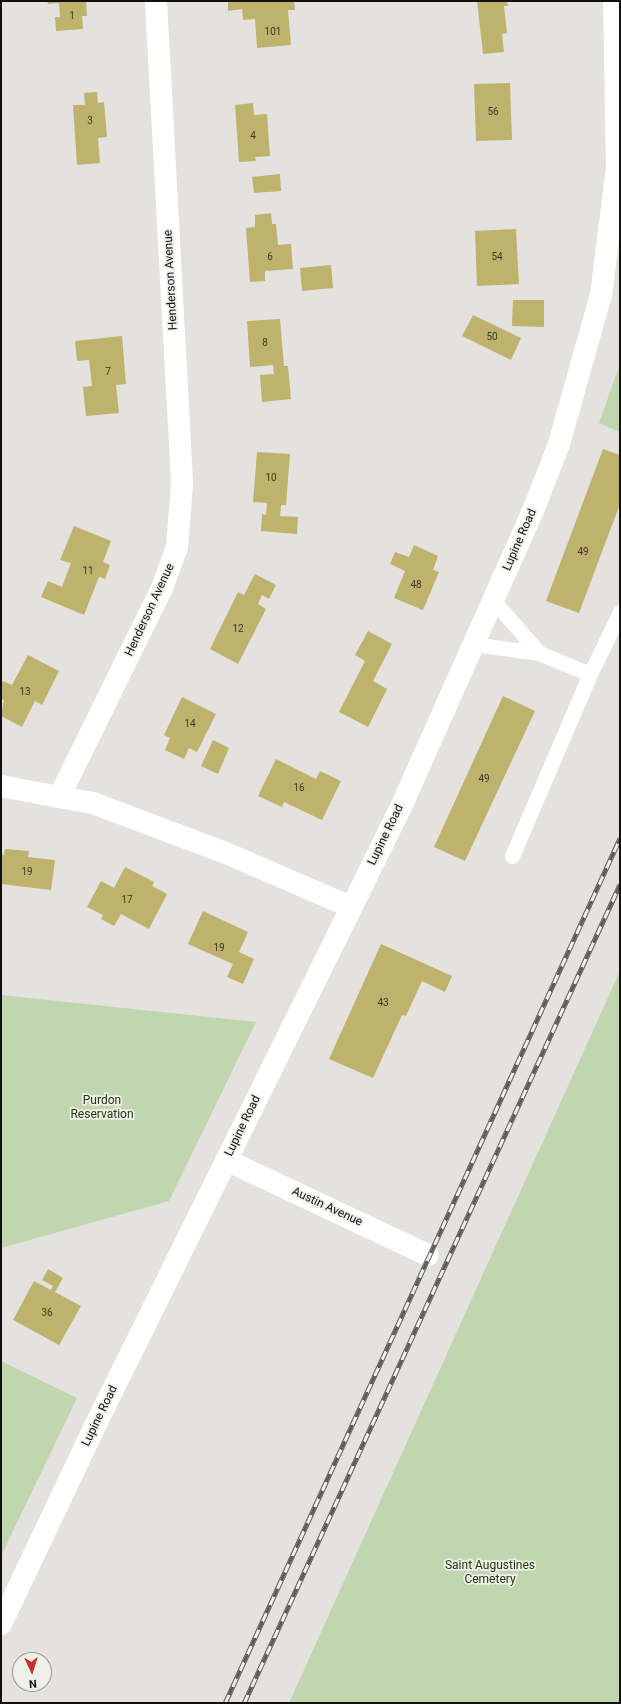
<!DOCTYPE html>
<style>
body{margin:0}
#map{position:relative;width:621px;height:1704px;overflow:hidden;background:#e3e2de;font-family:Roboto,sans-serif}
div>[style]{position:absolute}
.green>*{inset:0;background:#c0d6ae}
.building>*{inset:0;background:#beb26d}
.service>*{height:15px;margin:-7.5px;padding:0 7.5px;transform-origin:7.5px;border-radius:7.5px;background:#fff}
.minor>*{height:22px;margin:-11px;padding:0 11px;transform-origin:11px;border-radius:11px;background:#fff}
.tertiary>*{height:22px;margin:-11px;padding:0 11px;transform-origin:11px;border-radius:11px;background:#fff}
.rail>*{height:4.5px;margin-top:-2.25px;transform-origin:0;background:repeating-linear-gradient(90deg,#f0f0eb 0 9px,#5c5b59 0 18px);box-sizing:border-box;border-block:1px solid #5c5b59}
span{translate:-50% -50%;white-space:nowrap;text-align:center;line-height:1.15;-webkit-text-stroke:3.5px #f0f0eb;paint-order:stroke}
.number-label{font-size:10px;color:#3d3927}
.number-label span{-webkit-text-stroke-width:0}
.street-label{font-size:12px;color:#121110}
.park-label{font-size:12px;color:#203508}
.frame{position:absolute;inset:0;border:2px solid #121110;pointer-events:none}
.north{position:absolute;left:12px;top:1652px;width:40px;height:40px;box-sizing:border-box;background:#f0f0eb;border:1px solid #979793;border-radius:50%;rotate:176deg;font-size:11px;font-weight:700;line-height:16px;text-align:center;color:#121110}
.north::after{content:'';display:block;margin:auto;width:14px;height:18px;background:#c03130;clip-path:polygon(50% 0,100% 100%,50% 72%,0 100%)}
</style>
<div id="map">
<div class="green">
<i style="clip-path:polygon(620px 364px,620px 432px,599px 423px)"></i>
<i style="clip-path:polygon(620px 971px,620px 1703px,289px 1703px)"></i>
<i style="clip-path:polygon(1px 995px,256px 1022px,169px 1201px,1px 1248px)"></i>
<i style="clip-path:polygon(1px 1361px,77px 1398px,1px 1556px)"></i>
</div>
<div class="building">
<i style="clip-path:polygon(47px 1px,86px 1px,87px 16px,82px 16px,83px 29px,56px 31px,55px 17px,60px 17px,59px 3px,48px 4px)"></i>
<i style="clip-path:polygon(228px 1px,294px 1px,295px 10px,288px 10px,291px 45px,257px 48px,255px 19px,243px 20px,242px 9px,228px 11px)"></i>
<i style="clip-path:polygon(477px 1px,507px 1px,508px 6px,504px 6px,507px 33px,502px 34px,504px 52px,483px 54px)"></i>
<i style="clip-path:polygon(510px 83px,512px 140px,476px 141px,474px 84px)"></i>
<i style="clip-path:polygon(97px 92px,98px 103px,104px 102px,107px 137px,98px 138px,100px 163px,77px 165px,73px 105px,85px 105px,84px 93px)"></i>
<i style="clip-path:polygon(253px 103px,254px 115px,267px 114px,270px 156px,255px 157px,256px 161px,239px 162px,235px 105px)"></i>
<i style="clip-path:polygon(280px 174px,281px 191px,254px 193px,252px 177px)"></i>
<i style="clip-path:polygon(271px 213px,272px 224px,276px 224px,278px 245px,291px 244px,293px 269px,265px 271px,265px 281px,250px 282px,246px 228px,255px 227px,255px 215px)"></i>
<i style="clip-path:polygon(516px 229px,519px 284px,477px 286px,475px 231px)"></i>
<i style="clip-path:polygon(331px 265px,333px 288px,302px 291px,300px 268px)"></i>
<i style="clip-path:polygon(513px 300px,544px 300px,544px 327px,512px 326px)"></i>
<i style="clip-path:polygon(473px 315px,521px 338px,511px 360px,462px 336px)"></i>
<i style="clip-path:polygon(280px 319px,284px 366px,288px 366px,291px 399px,262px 402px,260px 375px,274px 374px,273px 365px,250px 367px,247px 321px)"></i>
<i style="clip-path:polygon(122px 336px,126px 384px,116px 385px,119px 413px,86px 416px,83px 387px,92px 386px,89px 360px,77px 361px,75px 341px)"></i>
<i style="clip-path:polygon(603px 449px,620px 455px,620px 504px,579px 613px,546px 601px)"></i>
<i style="clip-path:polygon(257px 452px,290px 454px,286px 505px,281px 505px,280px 516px,298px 517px,297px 534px,261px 531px,262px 514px,266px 515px,267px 503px,253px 502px)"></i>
<i style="clip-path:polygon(74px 526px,111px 541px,103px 562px,110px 565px,105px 579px,99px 577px,84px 615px,41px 597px,48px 581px,62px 587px,71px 563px,60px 560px)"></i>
<i style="clip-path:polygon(414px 545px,438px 556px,433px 570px,439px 572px,423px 610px,394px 598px,405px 571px,390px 564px,395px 552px,409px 557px)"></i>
<i style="clip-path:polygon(255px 574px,276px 585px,269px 599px,262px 595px,258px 604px,266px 609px,238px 664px,210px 649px,238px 592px,244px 595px)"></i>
<i style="clip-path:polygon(368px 631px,392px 644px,373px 681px,387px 689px,368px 727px,339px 712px,365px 661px,355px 655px)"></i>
<i style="clip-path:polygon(28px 655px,59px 671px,42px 705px,35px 701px,22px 727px,1px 716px,4px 700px,1px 699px,1px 684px,3px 681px,12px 685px)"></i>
<i style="clip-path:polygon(503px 696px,535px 711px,465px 861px,434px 847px)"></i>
<i style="clip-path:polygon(182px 697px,216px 714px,197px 752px,189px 748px,184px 759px,165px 750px,170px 738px,164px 735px)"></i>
<i style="clip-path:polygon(213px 740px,229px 748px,218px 774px,201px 766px)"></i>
<i style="clip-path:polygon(276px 759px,316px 779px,320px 771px,341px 781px,322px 820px,284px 802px,282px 807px,258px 796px)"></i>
<i style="clip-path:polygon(5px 849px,29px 851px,28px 857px,55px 860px,51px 890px,1px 884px,1px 854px,4px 855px)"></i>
<i style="clip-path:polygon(125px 867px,154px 882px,152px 886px,167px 894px,149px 929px,121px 914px,114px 926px,101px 919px,103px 915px,87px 907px,101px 881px,114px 888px)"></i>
<i style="clip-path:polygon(203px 911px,248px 932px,239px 952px,254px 959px,243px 984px,227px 977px,233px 964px,188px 944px)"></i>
<i style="clip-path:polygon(381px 944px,452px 976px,445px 992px,422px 981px,406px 1016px,402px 1015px,373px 1078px,329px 1059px)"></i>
<i style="clip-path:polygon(48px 1269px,63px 1278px,55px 1292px,81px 1306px,59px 1345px,13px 1320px,34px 1281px,51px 1290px,53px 1286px,42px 1280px)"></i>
</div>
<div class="service">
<i style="left:473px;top:644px;width:67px;rotate:7.8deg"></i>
<i style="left:539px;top:653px;width:70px;rotate:-131deg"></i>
<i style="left:539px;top:653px;width:55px;rotate:22.4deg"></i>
<i style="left:512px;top:856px;width:198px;rotate:-66.8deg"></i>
<i style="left:590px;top:674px;width:69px;rotate:-64.2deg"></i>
</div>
<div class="minor">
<i style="left:156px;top:1px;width:484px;rotate:86.9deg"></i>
<i style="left:182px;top:484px;width:63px;rotate:94.5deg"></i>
<i style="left:177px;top:547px;width:44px;rotate:110.1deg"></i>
<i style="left:162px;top:588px;width:233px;rotate:116.2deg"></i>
<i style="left:59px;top:797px;width:35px;rotate:10deg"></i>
<i style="left:93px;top:803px;width:142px;rotate:20.6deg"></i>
<i style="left:226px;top:853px;width:136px;rotate:23.4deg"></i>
<i style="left:1px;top:786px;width:59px;rotate:10.7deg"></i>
<i style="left:226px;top:1160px;width:223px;rotate:25.2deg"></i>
</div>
<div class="tertiary">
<i style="left:1px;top:1624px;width:212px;rotate:-64.6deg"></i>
<i style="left:92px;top:1432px;width:697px;rotate:-63.69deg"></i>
<i style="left:401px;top:807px;width:324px;rotate:-66deg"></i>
<i style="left:533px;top:511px;width:72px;rotate:-68.8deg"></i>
<i style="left:559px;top:444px;width:155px;rotate:-74.3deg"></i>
<i style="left:601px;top:295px;width:128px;rotate:-82.8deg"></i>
<i style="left:617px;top:168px;width:167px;rotate:-91deg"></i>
</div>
<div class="rail">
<i style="left:225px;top:1703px;width:951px;rotate:-65.46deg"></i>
<i style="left:244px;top:1703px;width:901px;rotate:-65.34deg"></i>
</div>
<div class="number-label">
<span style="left:72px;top:16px">1</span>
<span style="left:273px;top:32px">101</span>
<span style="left:493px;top:112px">56</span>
<span style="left:90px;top:121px">3</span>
<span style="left:253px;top:136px">4</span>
<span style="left:270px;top:257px">6</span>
<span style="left:497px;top:257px">54</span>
<span style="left:492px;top:337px">50</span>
<span style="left:265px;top:343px">8</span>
<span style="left:108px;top:372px">7</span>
<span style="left:271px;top:478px">10</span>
<span style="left:583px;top:552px">49</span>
<span style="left:88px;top:571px">11</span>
<span style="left:416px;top:585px">48</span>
<span style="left:238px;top:629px">12</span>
<span style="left:25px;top:692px">13</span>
<span style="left:190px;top:724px">14</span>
<span style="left:484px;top:779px">49</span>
<span style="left:299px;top:788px">16</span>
<span style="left:27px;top:872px">19</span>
<span style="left:127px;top:900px">17</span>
<span style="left:219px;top:948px">19</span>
<span style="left:383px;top:1003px">43</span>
<span style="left:47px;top:1313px">36</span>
</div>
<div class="street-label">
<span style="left:171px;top:280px;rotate:-93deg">Henderson Avenue</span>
<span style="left:520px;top:540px;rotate:-66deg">Lupine Road</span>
<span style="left:150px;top:610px;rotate:-65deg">Henderson Avenue</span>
<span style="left:386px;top:835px;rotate:-64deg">Lupine Road</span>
<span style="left:243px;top:1126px;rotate:-64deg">Lupine Road</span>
<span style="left:327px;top:1207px;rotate:25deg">Austin Avenue</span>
<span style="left:100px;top:1416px;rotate:-64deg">Lupine Road</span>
</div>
<div class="park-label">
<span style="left:102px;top:1108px">Purdon<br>Reservation</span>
<span style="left:490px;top:1573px">Saint Augustines<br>Cemetery</span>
</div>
<div class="frame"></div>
<div class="north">N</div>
</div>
